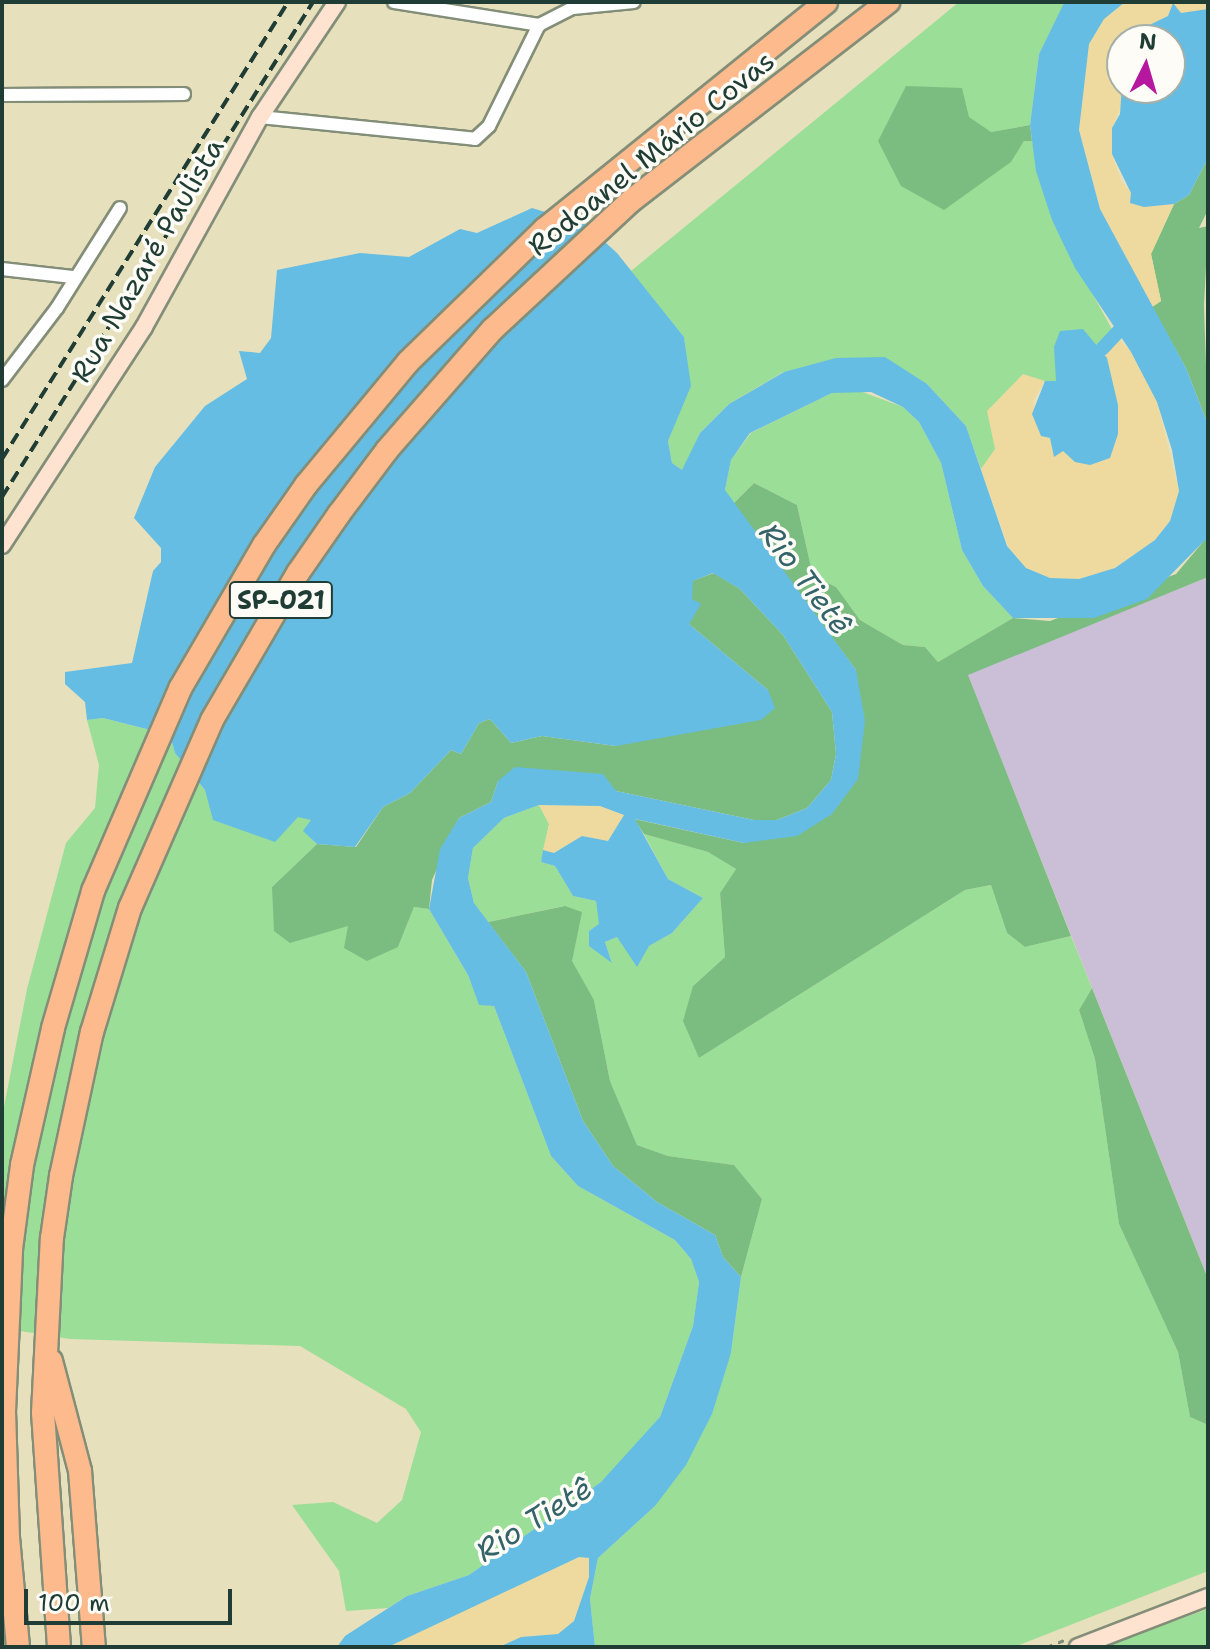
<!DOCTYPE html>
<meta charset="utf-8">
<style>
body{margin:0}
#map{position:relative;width:1210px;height:1649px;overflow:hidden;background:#e7e0bc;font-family:"Shantell Sans",sans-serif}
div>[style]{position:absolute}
.industrial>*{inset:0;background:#cabfd6}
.green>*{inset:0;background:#9ade97}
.forest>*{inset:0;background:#7bbd80}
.sand>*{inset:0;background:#eeda9e}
.water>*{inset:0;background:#65bde3}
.canal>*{height:14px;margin:-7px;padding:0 7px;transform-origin:7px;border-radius:7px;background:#65bde3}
.path>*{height:3px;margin-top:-1.5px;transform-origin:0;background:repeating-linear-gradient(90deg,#838e78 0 6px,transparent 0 12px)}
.roads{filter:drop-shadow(2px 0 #838e78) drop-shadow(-2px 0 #838e78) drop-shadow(0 2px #838e78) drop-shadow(0 -2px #838e78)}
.street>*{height:12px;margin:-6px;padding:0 6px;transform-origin:6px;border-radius:6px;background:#fff}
.secondary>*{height:16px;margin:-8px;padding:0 8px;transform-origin:8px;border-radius:8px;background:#fee3d1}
.highway>*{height:22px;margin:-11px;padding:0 11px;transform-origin:11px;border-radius:11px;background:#fcba8d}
.rail>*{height:4px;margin-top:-2px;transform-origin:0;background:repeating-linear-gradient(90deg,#1f3d34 0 12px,transparent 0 18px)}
span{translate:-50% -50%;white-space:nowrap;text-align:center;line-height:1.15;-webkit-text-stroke:7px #fdfcf7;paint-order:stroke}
.shield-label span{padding:2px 6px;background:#fdfcf7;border:2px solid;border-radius:6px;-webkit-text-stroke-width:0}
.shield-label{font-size:26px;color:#1f3d34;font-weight:700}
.street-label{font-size:28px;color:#1f3d34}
.water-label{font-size:30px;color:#346369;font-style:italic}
.frame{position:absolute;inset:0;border:4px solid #1f3d34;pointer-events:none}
.north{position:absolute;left:1106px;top:24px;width:80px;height:80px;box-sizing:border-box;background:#fdfcf7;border:2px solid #a4b0a9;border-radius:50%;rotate:5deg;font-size:22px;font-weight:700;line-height:32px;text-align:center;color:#1f3d34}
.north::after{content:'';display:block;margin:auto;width:28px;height:36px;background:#b5179e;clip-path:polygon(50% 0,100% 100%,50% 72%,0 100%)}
.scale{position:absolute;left:24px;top:1589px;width:208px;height:36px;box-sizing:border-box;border:4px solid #1f3d34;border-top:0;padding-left:10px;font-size:24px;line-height:28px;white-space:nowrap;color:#1f3d34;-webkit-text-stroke:6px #fdfcf7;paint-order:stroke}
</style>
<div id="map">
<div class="industrial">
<i style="clip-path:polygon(1208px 577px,1208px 1279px,967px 674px)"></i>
</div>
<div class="green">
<i style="clip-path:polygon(959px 2px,1065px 2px,1039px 54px,1030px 125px,991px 132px,906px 86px,1010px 162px,1024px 141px,1032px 141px,1052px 220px,1114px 333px,1102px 349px,1100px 344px,1057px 355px,1056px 381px,1052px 385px,1045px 381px,981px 469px,966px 426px,927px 384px,783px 372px,729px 404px,700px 433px,683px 471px,672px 463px,668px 441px,690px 386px,684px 337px,631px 271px)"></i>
<i style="clip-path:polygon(857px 390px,903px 407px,919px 422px,941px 463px,962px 550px,983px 586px,1013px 618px,938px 662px,925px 647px,903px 645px,860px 620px,836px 587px,813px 576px,797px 505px,754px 483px,733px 504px,725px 490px,731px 460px,751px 433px,832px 393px)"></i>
<i style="clip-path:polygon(103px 718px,170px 735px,175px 753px,205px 790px,312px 820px,304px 831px,317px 844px,272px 887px,398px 947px,414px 907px,429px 909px,468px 975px,479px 1004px,494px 1006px,551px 1156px,578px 1186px,675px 1240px,691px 1259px,699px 1282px,693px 1326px,660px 1417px,637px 1448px,601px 1482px,469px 1575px,407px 1596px,388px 1608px,346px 1611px,339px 1571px,292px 1505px,333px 1502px,377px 1523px,402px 1500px,421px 1432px,406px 1409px,300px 1346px,70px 1339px,2px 1328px,2px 1117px,27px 989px,66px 843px,95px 808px,99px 765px,87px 720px)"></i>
<i style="clip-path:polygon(539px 805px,549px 824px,541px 862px,555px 866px,573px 896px,596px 901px,600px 924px,589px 931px,612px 962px,605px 942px,617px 937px,649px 946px,672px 933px,703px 898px,668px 879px,644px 834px,708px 852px,736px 869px,720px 893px,725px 957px,693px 986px,699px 1058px,965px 890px,991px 885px,1007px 933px,1025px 947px,1071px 936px,1092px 988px,1079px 1010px,1095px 1059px,1119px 1224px,1178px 1352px,1190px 1417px,1208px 1425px,1208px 1571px,1014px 1647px,595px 1647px,590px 1599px,598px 1558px,655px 1506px,731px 1353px,741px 1277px,762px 1199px,734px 1165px,668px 1156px,637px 1145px,610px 1081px,594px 1000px,571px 961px,564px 906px,488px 922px,474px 903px,468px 878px,473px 848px,504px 818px)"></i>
<i style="clip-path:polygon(1208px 1609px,1208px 1647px,1101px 1647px)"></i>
</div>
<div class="forest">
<i style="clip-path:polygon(906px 86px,962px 88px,969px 117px,991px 132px,1030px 125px,1032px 141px,1024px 141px,1011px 162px,944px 210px,901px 186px,878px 141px)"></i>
<i style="clip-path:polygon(1208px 158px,1208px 210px,1199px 228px,1208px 226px,1204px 306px,1208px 425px,1186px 368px,1152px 307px,1161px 301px,1151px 254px,1174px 204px,1189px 195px)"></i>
<i style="clip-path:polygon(754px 483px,797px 505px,813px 576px,836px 587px,860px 620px,903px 645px,925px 647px,938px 662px,1013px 618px,1050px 621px,1176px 574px,1208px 536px,1208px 577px,968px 675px,1071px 936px,1025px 947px,1007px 933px,991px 885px,965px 890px,699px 1058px,683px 1021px,693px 986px,725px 957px,720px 893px,736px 869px,708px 852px,644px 834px,634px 819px,744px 843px,832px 814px,856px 670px,733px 504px)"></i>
<i style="clip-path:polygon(714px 573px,740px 589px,783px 635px,832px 712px,836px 754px,831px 780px,807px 808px,777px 820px,754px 820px,616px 791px,498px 781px,491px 802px,459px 818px,432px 880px,429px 909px,414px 907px,398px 947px,367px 961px,344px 948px,348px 926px,290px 943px,274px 931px,272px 887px,317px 844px,356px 847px,383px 807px,410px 793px,451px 750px,461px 754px,479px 723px,490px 719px,511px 743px,542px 736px,616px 746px,768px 690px,689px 624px,692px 581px)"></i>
<i style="clip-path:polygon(565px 906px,582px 912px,572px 961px,594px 1000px,610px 1081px,637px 1145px,668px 1156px,734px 1165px,762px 1199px,741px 1277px,723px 1257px,715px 1235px,657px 1202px,613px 1166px,583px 1121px,526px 972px,488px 922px)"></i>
<i style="clip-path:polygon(1092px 988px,1208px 1279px,1208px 1425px,1190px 1417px,1178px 1352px,1119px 1224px,1095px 1059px,1079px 1010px)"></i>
</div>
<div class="sand">
<i style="clip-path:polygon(1125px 2px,1208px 2px,1208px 9px,1191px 14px,1180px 13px,1173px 4px,1168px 16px,1141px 29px,1140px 40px,1122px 40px,1121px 106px,1112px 128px,1112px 154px,1121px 181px,1144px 207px,1174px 204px,1151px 254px,1161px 301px,1152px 307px,1100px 209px,1079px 130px,1089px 44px,1104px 19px)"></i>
<i style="clip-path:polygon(1114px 333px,1131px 352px,1157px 402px,1179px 491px,1170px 521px,1155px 540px,1115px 568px,1079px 579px,1050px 578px,1026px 568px,1008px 546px,981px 469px,995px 449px,987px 411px,1023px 374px,1045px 381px,1033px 401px,1038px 428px,1063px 450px,1118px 405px,1102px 349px)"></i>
<i style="clip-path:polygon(539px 805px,600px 806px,624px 815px,608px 841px,582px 836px,554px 853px,543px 850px,549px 824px)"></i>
<i style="clip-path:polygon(579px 1557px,589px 1557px,589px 1577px,574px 1621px,558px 1634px,521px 1637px,499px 1647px,391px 1645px)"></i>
</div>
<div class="water">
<i style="clip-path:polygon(1125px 2px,1104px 19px,1089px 44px,1079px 130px,1100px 209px,1186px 368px,1208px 425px,1207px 538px,1147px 599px,1094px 618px,1013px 618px,983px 586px,962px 550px,941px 463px,919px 422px,903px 407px,871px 392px,832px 393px,750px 433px,731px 460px,725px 490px,856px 670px,865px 721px,858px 779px,832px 814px,797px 836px,744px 843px,635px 819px,668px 879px,703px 898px,672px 933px,649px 946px,637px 967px,617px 937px,605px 942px,612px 963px,589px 946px,589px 931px,599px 924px,596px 901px,573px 896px,555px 866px,541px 862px,543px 850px,554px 853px,582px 836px,608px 841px,624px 815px,600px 806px,539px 805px,504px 818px,473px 848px,468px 878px,474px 903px,526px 972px,583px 1121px,613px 1166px,657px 1202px,715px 1235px,723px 1257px,741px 1277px,731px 1353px,712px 1414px,686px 1465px,655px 1506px,598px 1558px,590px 1599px,595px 1647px,499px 1647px,521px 1637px,558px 1634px,574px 1621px,589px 1577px,589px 1558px,579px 1557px,388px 1647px,337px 1647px,345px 1636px,407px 1596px,469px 1575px,601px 1482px,660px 1417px,693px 1326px,699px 1282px,691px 1259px,675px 1240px,578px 1186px,551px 1156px,494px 1006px,479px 1005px,468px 975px,429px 909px,440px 849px,459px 818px,491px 802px,498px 781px,515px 767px,603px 774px,616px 791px,754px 820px,777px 820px,807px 808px,831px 780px,836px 754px,832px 712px,783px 635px,740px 589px,713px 573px,693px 581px,692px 599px,701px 604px,689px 624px,768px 690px,775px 708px,761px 720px,616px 746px,542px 736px,511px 743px,490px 719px,479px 723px,461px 754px,451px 750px,410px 793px,383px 807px,355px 847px,317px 844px,303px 831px,311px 820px,298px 817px,275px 842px,213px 820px,205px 790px,175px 753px,170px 735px,103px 718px,87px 720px,85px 702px,65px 684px,65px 672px,132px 663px,153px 571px,161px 562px,161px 548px,134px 518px,155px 467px,205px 406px,247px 379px,239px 351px,260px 353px,271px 338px,277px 270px,360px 253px,409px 257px,460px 229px,477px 233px,532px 208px,585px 224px,617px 253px,684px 337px,691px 386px,668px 441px,672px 463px,682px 470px,700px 433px,729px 404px,784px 372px,836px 358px,885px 357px,927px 384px,966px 426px,1007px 546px,1026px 568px,1050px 578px,1079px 579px,1115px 568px,1155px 540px,1170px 521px,1179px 491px,1172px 450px,1157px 402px,1131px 352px,1075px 268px,1052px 220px,1036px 171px,1030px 125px,1039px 54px,1064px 3px)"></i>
<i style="clip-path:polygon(1173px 3px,1181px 13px,1208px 9px,1208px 158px,1189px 195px,1174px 204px,1144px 207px,1130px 203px,1131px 193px,1112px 154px,1112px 128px,1120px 114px,1122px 85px,1170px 88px,1170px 40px,1140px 40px,1141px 29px,1168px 16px)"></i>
<i style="clip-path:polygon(1083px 329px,1107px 358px,1118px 405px,1118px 434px,1110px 458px,1090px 465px,1075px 462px,1063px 451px,1054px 457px,1050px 438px,1041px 436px,1032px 414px,1045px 381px,1056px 381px,1054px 347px,1060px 331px)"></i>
</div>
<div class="canal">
<i style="left:1102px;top:349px;width:35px;rotate:-47deg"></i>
</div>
<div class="path">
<i style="left:1047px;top:1647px;width:22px;rotate:-22deg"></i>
</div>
<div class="roads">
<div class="street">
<i style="left:394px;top:2px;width:147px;rotate:9deg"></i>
<i style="left:2px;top:95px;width:182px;rotate:-0.3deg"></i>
<i style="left:260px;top:117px;width:216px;rotate:5.8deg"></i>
<i style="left:475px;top:139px;width:19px;rotate:-43deg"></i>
<i style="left:489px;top:126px;width:113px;rotate:-63.7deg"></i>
<i style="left:539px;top:25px;width:38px;rotate:-27deg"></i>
<i style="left:573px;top:8px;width:61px;rotate:-5.6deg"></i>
<i style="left:2px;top:269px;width:71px;rotate:6.4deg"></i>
<i style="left:2px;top:380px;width:91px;rotate:-52.6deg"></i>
<i style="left:57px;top:308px;width:118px;rotate:-57.8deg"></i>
</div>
<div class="secondary">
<i style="left:2px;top:545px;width:260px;rotate:-56.9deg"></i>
<i style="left:144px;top:327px;width:240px;rotate:-61.1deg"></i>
<i style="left:260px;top:117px;width:138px;rotate:-56.2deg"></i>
<i style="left:1078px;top:1647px;width:139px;rotate:-21deg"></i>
</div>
<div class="highway">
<i style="left:51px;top:1361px;width:114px;rotate:75.2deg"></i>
<i style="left:80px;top:1471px;width:177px;rotate:85.5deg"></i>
<i style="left:18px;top:1647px;width:109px;rotate:-95.2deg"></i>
<i style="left:8px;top:1538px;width:126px;rotate:-91.8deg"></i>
<i style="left:4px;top:1412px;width:163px;rotate:-87.5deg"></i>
<i style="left:11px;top:1249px;width:85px;rotate:-82.5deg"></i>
<i style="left:22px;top:1165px;width:140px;rotate:-77.2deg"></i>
<i style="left:53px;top:1028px;width:143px;rotate:-73.7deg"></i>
<i style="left:93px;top:891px;width:222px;rotate:-66.7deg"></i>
<i style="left:181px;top:687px;width:164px;rotate:-59.7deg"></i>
<i style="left:264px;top:545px;width:73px;rotate:-55deg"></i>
<i style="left:306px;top:485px;width:160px;rotate:-50.3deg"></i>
<i style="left:408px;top:362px;width:191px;rotate:-44.2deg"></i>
<i style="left:545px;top:229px;width:361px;rotate:-38.9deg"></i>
<i style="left:59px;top:1647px;width:235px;rotate:-93.9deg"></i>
<i style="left:43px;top:1413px;width:175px;rotate:-87.1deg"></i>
<i style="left:52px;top:1238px;width:63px;rotate:-81.7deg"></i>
<i style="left:61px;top:1176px;width:147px;rotate:-77.9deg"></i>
<i style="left:92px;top:1032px;width:130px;rotate:-73deg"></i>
<i style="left:130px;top:908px;width:205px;rotate:-66.4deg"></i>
<i style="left:212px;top:720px;width:170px;rotate:-59.7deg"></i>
<i style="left:298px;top:573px;width:72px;rotate:-55.2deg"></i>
<i style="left:339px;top:514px;width:80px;rotate:-53.1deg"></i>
<i style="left:387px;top:450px;width:161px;rotate:-48.8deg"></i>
<i style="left:493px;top:329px;width:190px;rotate:-42.9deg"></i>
<i style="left:632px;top:200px;width:324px;rotate:-37.7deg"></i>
</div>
</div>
<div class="rail">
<i style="left:2px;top:459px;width:539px;rotate:-57.96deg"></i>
<i style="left:2px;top:497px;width:585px;rotate:-57.86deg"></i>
</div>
<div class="shield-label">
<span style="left:281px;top:600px">SP-021</span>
</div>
<div class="street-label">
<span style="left:651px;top:153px;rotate:-39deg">Rodoanel Mário Covas</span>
<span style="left:147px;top:260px;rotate:-60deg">Rua Nazaré Paulista</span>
</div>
<div class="water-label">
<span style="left:805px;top:579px;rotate:53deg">Rio Tietê</span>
<span style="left:534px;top:1520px;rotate:-32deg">Rio Tietê</span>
</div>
<div class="frame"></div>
<div class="north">N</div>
<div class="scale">100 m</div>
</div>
